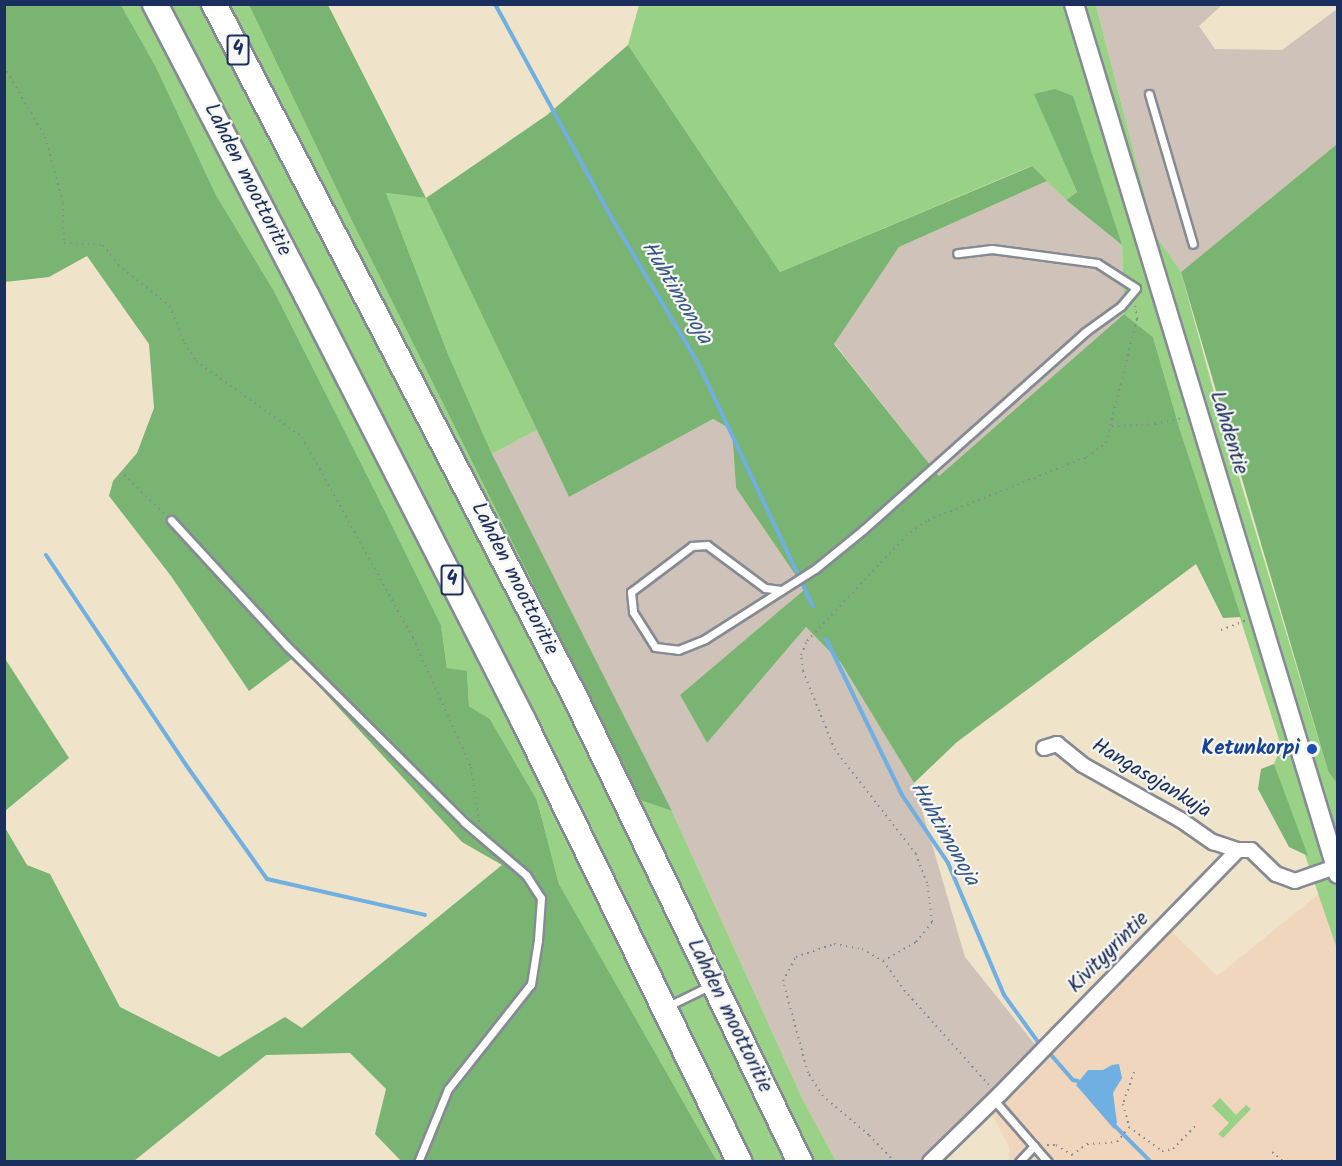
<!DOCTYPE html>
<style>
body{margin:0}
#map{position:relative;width:1342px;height:1166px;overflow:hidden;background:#efe4c9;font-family:Kalam,sans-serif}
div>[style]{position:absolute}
.built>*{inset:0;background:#f0d6bc}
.industrial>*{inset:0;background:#cec2b9}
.green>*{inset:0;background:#99d286}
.forest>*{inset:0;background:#7ab473}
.water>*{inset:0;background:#6fafe2}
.stream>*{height:4px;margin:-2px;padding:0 2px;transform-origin:2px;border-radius:2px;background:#6fafe2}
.path>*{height:2px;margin-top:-1px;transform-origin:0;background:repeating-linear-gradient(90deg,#858a94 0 1.5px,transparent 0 6px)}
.roads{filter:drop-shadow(2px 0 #858a94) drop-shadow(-2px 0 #858a94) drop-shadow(0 2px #858a94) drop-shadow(0 -2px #858a94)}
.lane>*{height:7px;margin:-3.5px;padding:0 3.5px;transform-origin:3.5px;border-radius:3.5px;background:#fff}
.street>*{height:14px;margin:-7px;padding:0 7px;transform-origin:7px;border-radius:7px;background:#fff}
.secondary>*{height:18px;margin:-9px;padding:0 9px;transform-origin:9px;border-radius:9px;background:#fff}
.highway>*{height:24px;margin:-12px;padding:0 12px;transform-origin:12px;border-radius:12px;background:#fff}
.dots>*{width:16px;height:16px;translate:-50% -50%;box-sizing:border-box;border:3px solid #f6f6f2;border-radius:50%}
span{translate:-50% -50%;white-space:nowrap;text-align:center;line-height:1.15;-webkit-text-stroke:4.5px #f6f6f2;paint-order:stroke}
.shield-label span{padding:2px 4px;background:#f6f6f2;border:2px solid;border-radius:4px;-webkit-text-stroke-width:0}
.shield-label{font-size:20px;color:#1b2f5e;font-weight:700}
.street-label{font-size:21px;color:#1b2f5e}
.transit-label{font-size:21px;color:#164399;font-weight:700}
.right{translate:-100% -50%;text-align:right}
.water-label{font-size:22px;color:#345586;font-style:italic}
.frame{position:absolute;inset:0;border:6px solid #1b2f5e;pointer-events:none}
</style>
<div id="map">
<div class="built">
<i style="clip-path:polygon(1320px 893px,1337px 949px,1337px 1161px,1009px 1161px,1009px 1147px,991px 1113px,1169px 929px,1217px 976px)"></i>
</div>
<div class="industrial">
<i style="clip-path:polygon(1096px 5px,1222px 5px,1199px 26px,1215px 49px,1282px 50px,1337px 9px,1337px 144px,1181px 272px,1155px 236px)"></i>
<i style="clip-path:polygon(1047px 181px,1066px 200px,1122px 245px,1124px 314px,939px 476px,834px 343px,899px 247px)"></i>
<i style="clip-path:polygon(713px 419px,732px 430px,736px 488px,805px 589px,680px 695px,707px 743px,806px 627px,841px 663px,914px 783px,965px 957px,1045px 1057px,944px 1161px,836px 1161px,803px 1100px,672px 811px,492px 454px,537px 430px,569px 497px)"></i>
</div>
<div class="green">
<i style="clip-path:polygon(121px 5px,249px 5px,350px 217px,641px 799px,672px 811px,803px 1100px,836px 1161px,717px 1161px,559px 884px,537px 800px,490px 719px,469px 706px,467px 672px,447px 668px,441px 625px,378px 497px,274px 291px,216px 195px,156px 67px)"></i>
<i style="clip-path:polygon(639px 5px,1096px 5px,1155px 235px,1181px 272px,1220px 414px,1328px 771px,1337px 784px,1337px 949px,1274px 764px,1281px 746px,1180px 430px,1153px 337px,1124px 314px,1122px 245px,1035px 94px,1077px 192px,1066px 200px,1031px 166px,780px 272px,628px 45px)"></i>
<i style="clip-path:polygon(386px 193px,426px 198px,537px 430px,492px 454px,448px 354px)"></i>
<i style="clip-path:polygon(1220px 1098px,1236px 1115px,1246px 1105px,1251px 1109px,1223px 1138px,1218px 1134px,1229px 1123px,1212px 1106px)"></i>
</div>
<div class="forest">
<i style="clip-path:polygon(5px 5px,121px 5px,156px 67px,216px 195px,274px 291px,378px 497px,441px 625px,447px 668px,467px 671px,469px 706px,490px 719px,537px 800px,559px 884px,717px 1161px,401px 1161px,375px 1134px,386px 1089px,350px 1053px,266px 1055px,134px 1161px,5px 1161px,4px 826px,27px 865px,50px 874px,120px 1007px,219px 1057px,285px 1017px,302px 1028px,502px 865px,462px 842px,293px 658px,249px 691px,171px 576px,109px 496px,113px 481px,137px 453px,154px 408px,149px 344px,87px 256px,49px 277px,5px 282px)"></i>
<i style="clip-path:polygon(249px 5px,328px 5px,426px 198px,547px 115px,628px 45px,780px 272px,1032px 166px,1047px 181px,899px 247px,834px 344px,939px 476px,1124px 314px,1153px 337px,1180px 430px,1241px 617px,1223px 618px,1196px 564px,957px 742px,914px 783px,841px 663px,806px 627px,707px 743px,680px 695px,805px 589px,736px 488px,732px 430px,713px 419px,569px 497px,426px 198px,386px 193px,448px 354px,492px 454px,672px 811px,641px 800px,350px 217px)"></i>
<i style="clip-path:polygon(1055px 89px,1073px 96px,1122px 245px,1066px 200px,1077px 192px,1034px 94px)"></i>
<i style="clip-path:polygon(1337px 144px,1337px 784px,1328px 771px,1181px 272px)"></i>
<i style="clip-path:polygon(4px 657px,69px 758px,5px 811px,4px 811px)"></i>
<i style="clip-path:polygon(1274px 764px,1308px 856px,1289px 847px,1258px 789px,1261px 769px)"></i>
</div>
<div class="water">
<i style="clip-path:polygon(1119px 1064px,1122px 1078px,1113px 1093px,1117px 1123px,1114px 1129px,1076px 1085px,1088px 1070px,1103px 1070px,1112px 1065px)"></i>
</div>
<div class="stream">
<i style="left:495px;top:4px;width:248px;rotate:61.4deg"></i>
<i style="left:614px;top:222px;width:162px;rotate:59.2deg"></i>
<i style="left:697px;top:361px;width:271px;rotate:64.7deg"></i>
<i style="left:46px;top:555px;width:252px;rotate:56.3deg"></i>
<i style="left:186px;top:765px;width:140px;rotate:54.6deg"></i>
<i style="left:267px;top:879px;width:162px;rotate:12.8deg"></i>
<i style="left:826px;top:639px;width:174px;rotate:64deg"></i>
<i style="left:902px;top:795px;width:82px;rotate:55.9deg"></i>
<i style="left:948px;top:863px;width:143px;rotate:67deg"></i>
<i style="left:1004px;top:995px;width:58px;rotate:54.1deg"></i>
<i style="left:1052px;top:1056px;width:32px;rotate:49deg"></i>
<i style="left:1073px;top:1080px;width:5px;rotate:11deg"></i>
<i style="left:1115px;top:1126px;width:51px;rotate:45deg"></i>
</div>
<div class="path">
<i style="left:4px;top:66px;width:82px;rotate:60deg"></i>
<i style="left:45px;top:137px;width:68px;rotate:74.7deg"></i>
<i style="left:63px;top:203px;width:40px;rotate:88.6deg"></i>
<i style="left:64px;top:243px;width:39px;rotate:3deg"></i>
<i style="left:103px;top:245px;width:25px;rotate:53deg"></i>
<i style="left:118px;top:265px;width:66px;rotate:38.3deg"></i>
<i style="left:170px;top:306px;width:40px;rotate:69deg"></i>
<i style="left:184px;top:343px;width:22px;rotate:56deg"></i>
<i style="left:196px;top:361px;width:130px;rotate:35.6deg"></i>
<i style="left:302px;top:437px;width:230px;rotate:61.1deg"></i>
<i style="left:413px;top:638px;width:141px;rotate:65.8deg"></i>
<i style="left:471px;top:767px;width:56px;rotate:81.7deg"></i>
<i style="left:1112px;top:426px;width:43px;rotate:-2.7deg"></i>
<i style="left:1155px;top:424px;width:29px;rotate:-12deg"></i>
<i style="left:124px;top:475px;width:57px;rotate:43.6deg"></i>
<i style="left:1221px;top:630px;width:28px;rotate:-21deg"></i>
<i style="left:883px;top:961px;width:38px;rotate:-30deg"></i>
<i style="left:916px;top:942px;width:26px;rotate:-51deg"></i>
<i style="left:932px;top:922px;width:39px;rotate:-97deg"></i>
<i style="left:927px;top:883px;width:31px;rotate:-111deg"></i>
<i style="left:916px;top:854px;width:132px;rotate:-127.9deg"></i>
<i style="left:835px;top:750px;width:85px;rotate:-112.1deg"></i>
<i style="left:803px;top:671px;width:16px;rotate:-97deg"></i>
<i style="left:801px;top:655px;width:15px;rotate:-67deg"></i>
<i style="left:807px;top:641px;width:144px;rotate:-46.7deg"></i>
<i style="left:906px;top:536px;width:27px;rotate:-36deg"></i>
<i style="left:928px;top:520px;width:171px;rotate:-21.6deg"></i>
<i style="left:1087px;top:457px;width:24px;rotate:-36deg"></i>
<i style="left:1106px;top:443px;width:128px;rotate:-76deg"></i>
<i style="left:1137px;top:319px;width:15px;rotate:-98deg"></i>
<i style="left:1134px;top:1072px;width:34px;rotate:109deg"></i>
<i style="left:1123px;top:1104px;width:24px;rotate:75deg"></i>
<i style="left:1129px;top:1127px;width:41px;rotate:36deg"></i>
<i style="left:1162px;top:1151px;width:11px;rotate:-10deg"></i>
<i style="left:1173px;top:1149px;width:32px;rotate:-46deg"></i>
<i style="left:1047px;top:1145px;width:9px"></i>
<i style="left:1056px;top:1145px;width:19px;rotate:32deg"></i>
<i style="left:1072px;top:1155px;width:19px;rotate:-36deg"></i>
<i style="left:1087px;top:1144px;width:30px;rotate:-4deg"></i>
<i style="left:1117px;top:1142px;width:19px;rotate:-51deg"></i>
<i style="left:1272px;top:1152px;width:16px;rotate:40deg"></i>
<i style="left:895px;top:1162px;width:37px;rotate:-134deg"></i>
<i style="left:869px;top:1135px;width:60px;rotate:-139.7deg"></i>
<i style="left:823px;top:1096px;width:27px;rotate:-123deg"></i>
<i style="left:808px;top:1073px;width:95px;rotate:-105.2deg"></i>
<i style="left:783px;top:981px;width:27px;rotate:-62deg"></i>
<i style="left:796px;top:957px;width:40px;rotate:-18.9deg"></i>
<i style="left:834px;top:944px;width:28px;rotate:10deg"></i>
<i style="left:862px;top:949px;width:24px;rotate:30deg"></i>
<i style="left:883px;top:961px;width:36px;rotate:54deg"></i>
<i style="left:904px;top:990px;width:127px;rotate:48.2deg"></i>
</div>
<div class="roads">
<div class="lane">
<i style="left:1149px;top:94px;width:156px;rotate:73.7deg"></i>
<i style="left:171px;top:520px;width:171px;rotate:47.4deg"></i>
<i style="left:287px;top:646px;width:250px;rotate:44.8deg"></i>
<i style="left:464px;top:822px;width:82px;rotate:40.5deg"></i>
<i style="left:526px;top:875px;width:27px;rotate:57deg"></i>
<i style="left:541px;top:898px;width:42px;rotate:94.1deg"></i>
<i style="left:538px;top:940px;width:45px;rotate:99deg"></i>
<i style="left:531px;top:984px;width:134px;rotate:128.3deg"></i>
<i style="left:448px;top:1089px;width:79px;rotate:112.3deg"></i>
<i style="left:781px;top:590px;width:16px;rotate:-173deg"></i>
<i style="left:765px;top:588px;width:72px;rotate:-143.4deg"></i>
<i style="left:707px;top:545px;width:15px;rotate:176deg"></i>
<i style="left:692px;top:546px;width:76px;rotate:143deg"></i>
<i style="left:631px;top:592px;width:20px;rotate:84deg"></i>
<i style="left:633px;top:612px;width:41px;rotate:57.8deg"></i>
<i style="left:655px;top:647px;width:23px;rotate:7deg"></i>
<i style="left:678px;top:650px;width:29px;rotate:-22deg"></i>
<i style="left:705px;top:639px;width:130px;rotate:-32.5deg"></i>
<i style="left:815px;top:569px;width:63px;rotate:-39.2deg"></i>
<i style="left:864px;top:529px;width:296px;rotate:-41.7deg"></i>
<i style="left:1085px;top:332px;width:44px;rotate:-35.8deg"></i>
<i style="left:1121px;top:306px;width:23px;rotate:-50deg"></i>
<i style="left:1136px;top:288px;width:46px;rotate:-147.3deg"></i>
<i style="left:1097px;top:263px;width:106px;rotate:-172.4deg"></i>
<i style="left:992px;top:249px;width:35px;rotate:173deg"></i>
<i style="left:668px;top:1006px;width:46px;rotate:-26deg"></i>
<i style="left:994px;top:1100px;width:61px;rotate:49deg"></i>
<i style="left:1019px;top:1162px;width:22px;rotate:-47deg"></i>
<i style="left:1034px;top:1146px;width:21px;rotate:49deg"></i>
</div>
<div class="street">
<i style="left:1044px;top:748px;width:14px;rotate:-17deg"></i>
<i style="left:1057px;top:744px;width:33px;rotate:39deg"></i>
<i style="left:1083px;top:765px;width:112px;rotate:29.3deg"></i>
<i style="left:1181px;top:820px;width:39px;rotate:35deg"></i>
<i style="left:1213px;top:842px;width:26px;rotate:18deg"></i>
<i style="left:930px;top:1162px;width:96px;rotate:-44.2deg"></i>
<i style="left:999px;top:1095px;width:342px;rotate:-45.7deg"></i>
<i style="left:1238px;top:850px;width:13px"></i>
<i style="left:1251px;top:850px;width:35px;rotate:44deg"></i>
<i style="left:1276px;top:874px;width:20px;rotate:20deg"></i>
<i style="left:1295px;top:881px;width:42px;rotate:-19.3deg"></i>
</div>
<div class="secondary">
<i style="left:1074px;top:4px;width:909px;rotate:73.12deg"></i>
</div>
<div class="highway">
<i style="left:155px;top:4px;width:329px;rotate:62.5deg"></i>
<i style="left:307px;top:296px;width:476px;rotate:63deg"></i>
<i style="left:523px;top:720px;width:492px;rotate:63.9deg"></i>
<i style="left:214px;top:4px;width:781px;rotate:62.48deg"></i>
<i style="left:575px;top:697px;width:517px;rotate:64.18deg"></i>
</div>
</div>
<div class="dots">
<i style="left:1312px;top:749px;background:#1a4fb4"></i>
</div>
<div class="shield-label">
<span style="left:238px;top:50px">4</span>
<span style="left:452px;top:580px">4</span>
</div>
<div class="street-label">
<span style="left:247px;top:180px;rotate:63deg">Lahden moottoritie</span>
<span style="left:1228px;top:433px;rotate:73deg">Lahdentie</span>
<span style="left:514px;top:579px;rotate:63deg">Lahden moottoritie</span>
<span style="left:1151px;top:779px;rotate:31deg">Hangasojankuja</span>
<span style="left:1109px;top:953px;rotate:-45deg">Kivityyrintie</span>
<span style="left:729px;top:1016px;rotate:64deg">Lahden moottoritie</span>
</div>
<div class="transit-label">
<span class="right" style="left:1300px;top:749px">Ketunkorpi</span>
</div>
<div class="water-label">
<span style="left:676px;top:293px;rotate:59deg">Huhtimonoja</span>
<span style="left:944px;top:834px;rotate:60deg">Huhtimonoja</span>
</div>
<div class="frame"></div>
</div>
